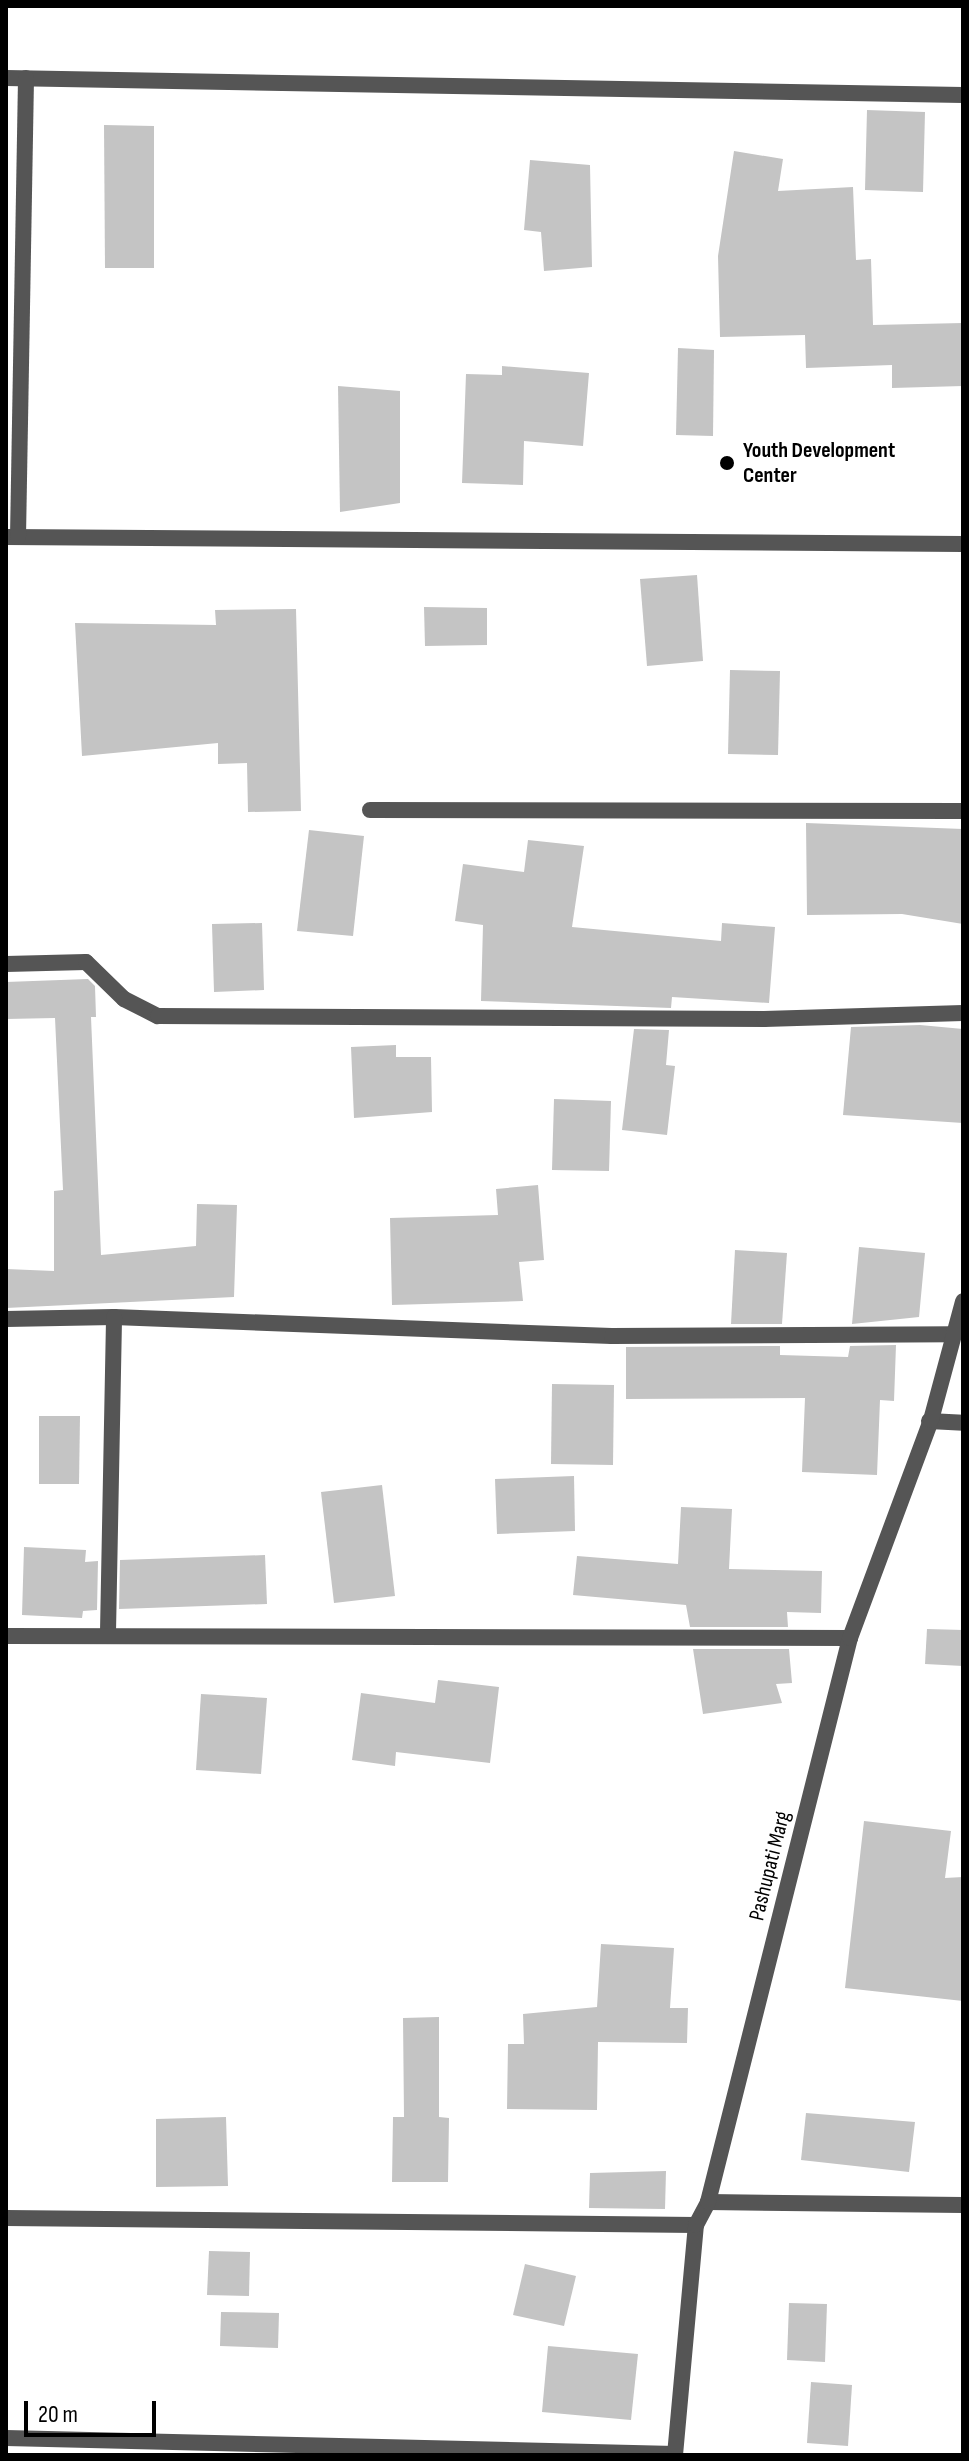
<!DOCTYPE html>
<style>
body{margin:0}
#map{position:relative;width:969px;height:2461px;overflow:hidden;background:#fff;font-family:"Sofia Sans Condensed",sans-serif}
div>[style]{position:absolute}
.building>*{inset:0;background:#c4c4c4}
.street>*{height:16px;margin:-8px;padding:0 8px;transform-origin:8px;border-radius:8px;background:#555}
.dots>*{width:22px;height:22px;translate:-50% -50%;box-sizing:border-box;border:4px solid #fff;border-radius:50%}
span{translate:-50% -50%;white-space:nowrap;text-align:center;line-height:1.15;-webkit-text-stroke:6px #fff;paint-order:stroke}
.poi-label{font-size:22px;color:#000;font-weight:700}
.left{translate:0 -50%;text-align:left}
.street-label{font-size:22px;color:#000}
.frame{position:absolute;inset:0;border:8px solid #000;pointer-events:none}
.scale{position:absolute;left:24px;top:2401px;width:132px;height:36px;box-sizing:border-box;border:4px solid #000;border-top:0;padding-left:10px;font-size:24px;line-height:28px;white-space:nowrap;color:#000;-webkit-text-stroke:6px #fff;paint-order:stroke}
</style>
<div id="map">
<div class="building">
<i style="clip-path:polygon(867px 110px,925px 112px,923px 192px,865px 190px)"></i>
<i style="clip-path:polygon(104px 125px,154px 126px,154px 268px,105px 268px)"></i>
<i style="clip-path:polygon(734px 151px,783px 159px,778px 191px,853px 187px,856px 260px,871px 259px,873px 325px,963px 323px,963px 386px,892px 388px,892px 365px,806px 368px,805px 335px,720px 337px,718px 256px)"></i>
<i style="clip-path:polygon(530px 160px,590px 165px,592px 267px,544px 271px,541px 232px,524px 230px)"></i>
<i style="clip-path:polygon(678px 348px,714px 350px,713px 436px,676px 435px)"></i>
<i style="clip-path:polygon(502px 366px,589px 373px,583px 446px,524px 441px,523px 485px,462px 483px,466px 374px,502px 375px)"></i>
<i style="clip-path:polygon(338px 386px,400px 391px,400px 503px,340px 512px)"></i>
<i style="clip-path:polygon(697px 575px,703px 661px,647px 666px,640px 579px)"></i>
<i style="clip-path:polygon(424px 607px,487px 608px,487px 645px,425px 646px)"></i>
<i style="clip-path:polygon(296px 609px,301px 811px,248px 812px,247px 763px,218px 764px,218px 743px,82px 756px,75px 623px,216px 625px,215px 610px)"></i>
<i style="clip-path:polygon(730px 670px,780px 671px,778px 755px,728px 754px)"></i>
<i style="clip-path:polygon(806px 823px,963px 829px,963px 924px,902px 914px,807px 915px)"></i>
<i style="clip-path:polygon(309px 830px,364px 836px,353px 936px,297px 931px)"></i>
<i style="clip-path:polygon(528px 840px,584px 846px,572px 927px,721px 941px,722px 923px,775px 927px,769px 1003px,672px 997px,671px 1008px,481px 1001px,483px 925px,455px 921px,463px 864px,524px 872px)"></i>
<i style="clip-path:polygon(262px 923px,264px 990px,214px 992px,212px 924px)"></i>
<i style="clip-path:polygon(88px 979px,95px 986px,96px 1017px,91px 1017px,101px 1255px,196px 1246px,197px 1204px,237px 1205px,234px 1297px,6px 1308px,6px 1269px,54px 1271px,54px 1191px,63px 1190px,55px 1018px,6px 1019px,6px 982px)"></i>
<i style="clip-path:polygon(920px 1025px,963px 1029px,963px 1123px,843px 1115px,851px 1027px)"></i>
<i style="clip-path:polygon(634px 1029px,669px 1030px,666px 1065px,675px 1066px,667px 1135px,622px 1130px)"></i>
<i style="clip-path:polygon(396px 1045px,396px 1057px,431px 1057px,432px 1112px,354px 1118px,351px 1047px)"></i>
<i style="clip-path:polygon(554px 1099px,611px 1101px,609px 1171px,552px 1170px)"></i>
<i style="clip-path:polygon(538px 1185px,544px 1260px,519px 1262px,523px 1301px,392px 1305px,390px 1218px,498px 1215px,496px 1189px)"></i>
<i style="clip-path:polygon(859px 1247px,925px 1253px,919px 1317px,852px 1324px)"></i>
<i style="clip-path:polygon(735px 1250px,787px 1253px,782px 1324px,731px 1324px)"></i>
<i style="clip-path:polygon(896px 1345px,894px 1401px,880px 1400px,877px 1475px,802px 1472px,805px 1398px,626px 1399px,626px 1347px,780px 1346px,780px 1355px,848px 1357px,850px 1346px)"></i>
<i style="clip-path:polygon(552px 1384px,614px 1385px,613px 1465px,551px 1464px)"></i>
<i style="clip-path:polygon(39px 1416px,80px 1416px,79px 1484px,39px 1484px)"></i>
<i style="clip-path:polygon(574px 1476px,575px 1531px,497px 1534px,495px 1479px)"></i>
<i style="clip-path:polygon(382px 1485px,395px 1596px,334px 1603px,321px 1492px)"></i>
<i style="clip-path:polygon(681px 1507px,732px 1509px,729px 1569px,822px 1571px,821px 1613px,787px 1612px,788px 1627px,690px 1627px,686px 1605px,573px 1595px,577px 1556px,678px 1564px)"></i>
<i style="clip-path:polygon(24px 1547px,86px 1550px,85px 1562px,98px 1561px,97px 1610px,83px 1611px,82px 1618px,22px 1615px)"></i>
<i style="clip-path:polygon(265px 1555px,267px 1604px,119px 1609px,120px 1560px)"></i>
<i style="clip-path:polygon(927px 1629px,963px 1630px,963px 1666px,925px 1664px)"></i>
<i style="clip-path:polygon(693px 1649px,789px 1649px,792px 1683px,776px 1684px,782px 1703px,703px 1714px)"></i>
<i style="clip-path:polygon(438px 1680px,499px 1687px,490px 1763px,396px 1752px,395px 1766px,352px 1760px,361px 1693px,435px 1703px)"></i>
<i style="clip-path:polygon(201px 1694px,267px 1698px,261px 1774px,196px 1770px)"></i>
<i style="clip-path:polygon(864px 1821px,951px 1831px,945px 1878px,963px 1877px,963px 2001px,845px 1988px)"></i>
<i style="clip-path:polygon(601px 1944px,674px 1948px,670px 2008px,688px 2008px,687px 2043px,598px 2042px,597px 2110px,507px 2109px,508px 2044px,524px 2044px,523px 2014px,597px 2007px)"></i>
<i style="clip-path:polygon(439px 2017px,439px 2117px,449px 2118px,448px 2182px,392px 2182px,393px 2117px,404px 2117px,403px 2018px)"></i>
<i style="clip-path:polygon(806px 2113px,915px 2122px,909px 2172px,801px 2160px)"></i>
<i style="clip-path:polygon(226px 2117px,228px 2186px,156px 2187px,156px 2119px)"></i>
<i style="clip-path:polygon(666px 2171px,665px 2209px,589px 2208px,590px 2173px)"></i>
<i style="clip-path:polygon(209px 2251px,250px 2252px,249px 2296px,207px 2295px)"></i>
<i style="clip-path:polygon(525px 2264px,576px 2276px,564px 2326px,513px 2315px)"></i>
<i style="clip-path:polygon(789px 2303px,827px 2304px,825px 2362px,787px 2360px)"></i>
<i style="clip-path:polygon(221px 2312px,279px 2313px,278px 2348px,220px 2346px)"></i>
<i style="clip-path:polygon(548px 2346px,638px 2354px,631px 2420px,542px 2412px)"></i>
<i style="clip-path:polygon(811px 2382px,852px 2385px,848px 2446px,807px 2443px)"></i>
</div>
<div class="street">
<i style="left:6px;top:78px;width:957px;rotate:1.02deg"></i>
<i style="left:6px;top:537px;width:957px;rotate:0.42deg"></i>
<i style="left:18px;top:537px;width:459px;rotate:-89deg"></i>
<i style="left:370px;top:810px;width:593px;rotate:0.1deg"></i>
<i style="left:6px;top:964px;width:80px;rotate:-1.4deg"></i>
<i style="left:86px;top:962px;width:53px;rotate:44.2deg"></i>
<i style="left:124px;top:999px;width:38px;rotate:27deg"></i>
<i style="left:158px;top:1016px;width:606px;rotate:0.28deg"></i>
<i style="left:764px;top:1019px;width:199px;rotate:-1.7deg"></i>
<i style="left:6px;top:1319px;width:108px;rotate:-1.1deg"></i>
<i style="left:114px;top:1317px;width:498px;rotate:2.2deg"></i>
<i style="left:612px;top:1336px;width:342px;rotate:-0.3deg"></i>
<i style="left:929px;top:1421px;width:34px;rotate:3deg"></i>
<i style="left:108px;top:1632px;width:315px;rotate:-88.9deg"></i>
<i style="left:6px;top:1636px;width:844px;rotate:0.14deg"></i>
<i style="left:708px;top:2202px;width:255px;rotate:0.7deg"></i>
<i style="left:6px;top:2218px;width:690px;rotate:0.58deg"></i>
<i style="left:6px;top:2438px;width:669px;rotate:1.37deg"></i>
<i style="left:675px;top:2455px;width:231px;rotate:-84.8deg"></i>
<i style="left:696px;top:2225px;width:26px;rotate:-62deg"></i>
<i style="left:708px;top:2202px;width:582px;rotate:-75.87deg"></i>
<i style="left:850px;top:1638px;width:233px;rotate:-69.6deg"></i>
<i style="left:931px;top:1420px;width:123px;rotate:-74.9deg"></i>
</div>
<div class="dots">
<i style="left:727px;top:463px;background:#000"></i>
</div>
<div class="poi-label">
<span class="left" style="left:743px;top:463px">Youth Development<br>Center</span>
</div>
<div class="street-label">
<span style="left:770px;top:1866px;rotate:-76deg">Pashupati Marg</span>
</div>
<div class="frame"></div>
<div class="scale">20 m</div>
</div>
